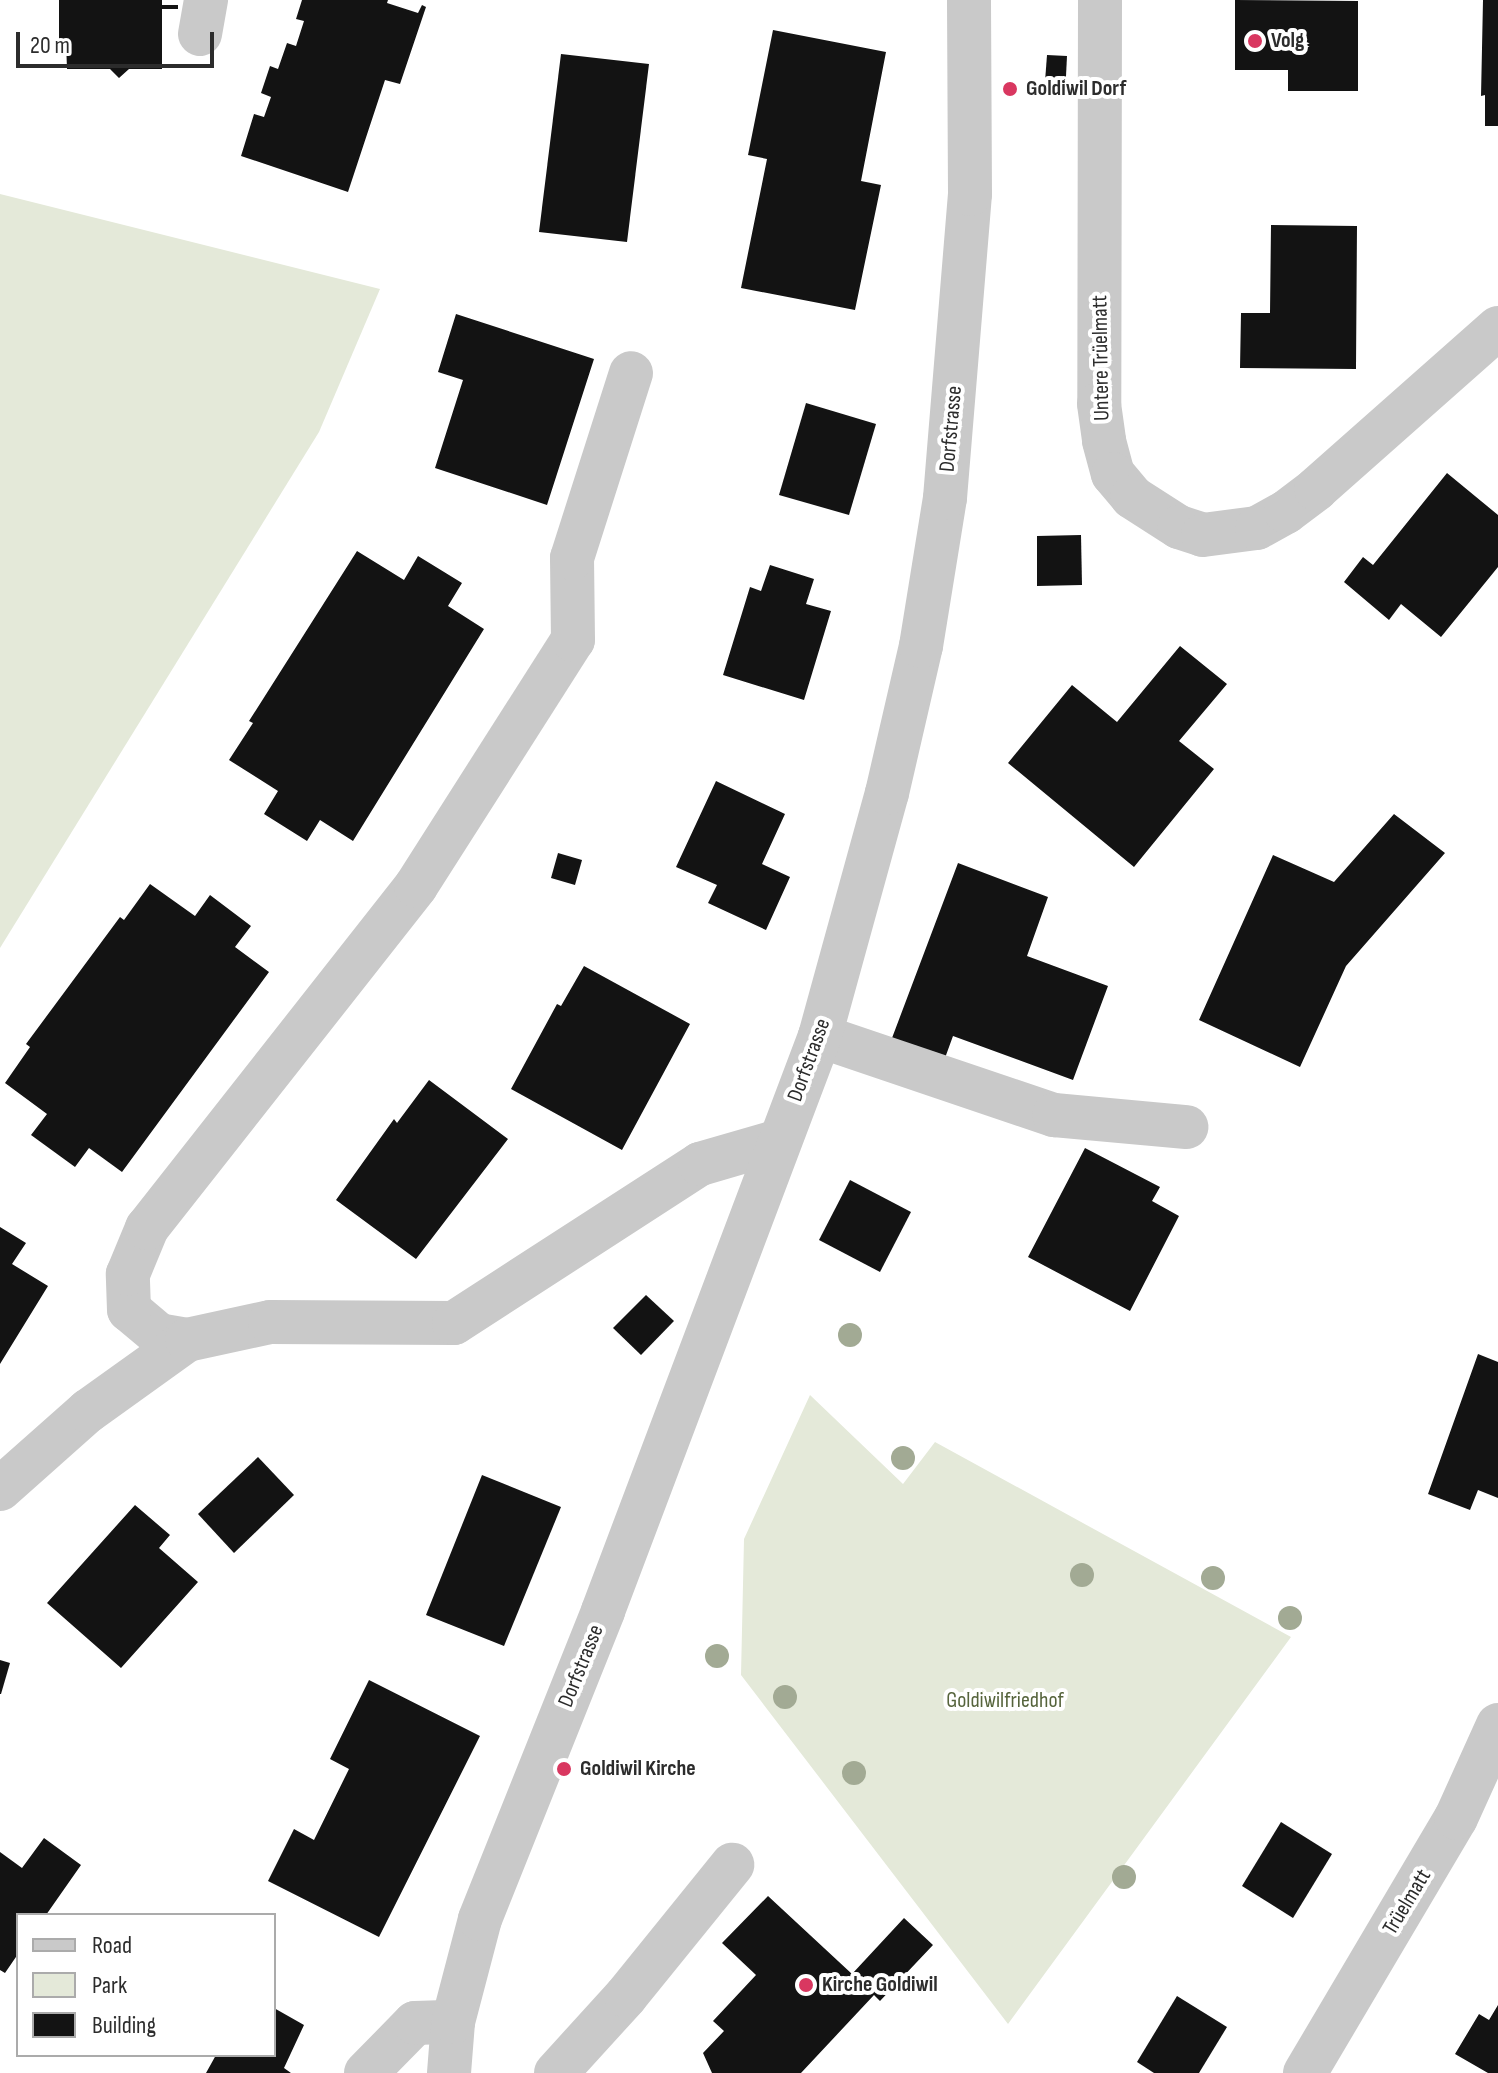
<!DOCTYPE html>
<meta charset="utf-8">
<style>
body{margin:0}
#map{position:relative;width:1498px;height:2073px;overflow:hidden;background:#fff;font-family:"Sofia Sans Condensed",sans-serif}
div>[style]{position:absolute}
.green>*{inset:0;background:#e4e9d9}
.building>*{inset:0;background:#131313}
.minor>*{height:44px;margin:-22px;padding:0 22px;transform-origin:22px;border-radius:22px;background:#c9c9c9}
.trees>*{width:24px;height:24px;margin:-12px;border-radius:50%;background:#a2aa94}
.dots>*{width:22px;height:22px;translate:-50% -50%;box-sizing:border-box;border:4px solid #fff;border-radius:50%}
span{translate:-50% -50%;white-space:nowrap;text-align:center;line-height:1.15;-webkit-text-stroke:8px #fff;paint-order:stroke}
.poi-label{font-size:22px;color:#2c2c2c;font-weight:700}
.left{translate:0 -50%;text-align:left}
.street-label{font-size:22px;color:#2c2c2c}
.park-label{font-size:22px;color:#56643c}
.legend{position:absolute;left:16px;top:1913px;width:260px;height:144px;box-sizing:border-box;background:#fff;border:2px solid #ababab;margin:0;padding:10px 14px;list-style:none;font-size:24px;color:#2c2c2c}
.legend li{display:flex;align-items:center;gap:16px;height:40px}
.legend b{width:40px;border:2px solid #ababab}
.scale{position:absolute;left:16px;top:32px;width:198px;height:36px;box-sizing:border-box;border:4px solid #2c2c2c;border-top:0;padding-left:10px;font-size:24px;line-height:28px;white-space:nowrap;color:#2c2c2c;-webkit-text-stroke:6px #fff;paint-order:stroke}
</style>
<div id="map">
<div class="green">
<i style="clip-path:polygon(0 194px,380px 289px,319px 432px,0 948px)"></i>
<i style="clip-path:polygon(810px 1395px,903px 1484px,935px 1442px,1291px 1637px,1008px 2024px,741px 1675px,744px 1539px)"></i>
</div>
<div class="building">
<i style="clip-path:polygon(59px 0,162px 0,162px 5px,178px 5px,178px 9px,162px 9px,162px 69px,129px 69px,119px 78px,110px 69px,67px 69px,66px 42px,59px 42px)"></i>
<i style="clip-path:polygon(302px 0,388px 0,387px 3px,418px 13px,422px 5px,426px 7px,400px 84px,385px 80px,348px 192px,241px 156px,254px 114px,264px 117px,271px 97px,261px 93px,270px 66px,278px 69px,287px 43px,296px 46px,304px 21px,296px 19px)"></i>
<i style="clip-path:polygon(1235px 0,1358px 1px,1358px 91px,1288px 91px,1288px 70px,1235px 70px)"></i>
<i style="clip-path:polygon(1483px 0,1498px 0,1498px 126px,1485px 126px,1485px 95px,1481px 96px)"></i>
<i style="clip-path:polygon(773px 30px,886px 52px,861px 181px,881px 185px,855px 310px,741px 288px,767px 159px,748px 155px)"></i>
<i style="clip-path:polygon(561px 54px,649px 64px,627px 242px,539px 232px)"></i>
<i style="clip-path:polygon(1047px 55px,1067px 56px,1065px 96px,1044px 95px)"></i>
<i style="clip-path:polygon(1271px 225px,1357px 226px,1356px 369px,1240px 368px,1241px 313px,1270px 313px)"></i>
<i style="clip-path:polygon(456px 314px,594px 359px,547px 505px,435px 468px,463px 380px,438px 372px)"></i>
<i style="clip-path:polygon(806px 403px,876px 424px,849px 515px,779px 495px)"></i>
<i style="clip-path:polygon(1447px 473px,1498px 515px,1498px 567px,1441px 637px,1401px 604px,1389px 620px,1344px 582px,1363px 557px,1373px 565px)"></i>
<i style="clip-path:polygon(1081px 535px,1082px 585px,1037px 586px,1037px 536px)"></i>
<i style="clip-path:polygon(357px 551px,404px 580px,418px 556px,462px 583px,448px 606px,484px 629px,353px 841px,320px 820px,307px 841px,264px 814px,278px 791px,229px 760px,253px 723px,249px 721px)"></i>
<i style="clip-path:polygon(770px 565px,814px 579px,806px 604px,831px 611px,804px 700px,723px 675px,750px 587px,761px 591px)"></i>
<i style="clip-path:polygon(1180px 646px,1227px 684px,1179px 741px,1214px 769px,1134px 867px,1008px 763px,1072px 685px,1117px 722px)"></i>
<i style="clip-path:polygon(716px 781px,785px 814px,762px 864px,790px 877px,766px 930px,708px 903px,717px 885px,676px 867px)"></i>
<i style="clip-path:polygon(1394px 814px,1445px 853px,1346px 966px,1300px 1067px,1199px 1020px,1273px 855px,1334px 882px)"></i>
<i style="clip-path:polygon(558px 853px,582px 860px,575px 885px,551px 878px)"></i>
<i style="clip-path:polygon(958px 863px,1048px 897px,1027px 956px,1108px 986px,1073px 1080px,953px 1036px,945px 1058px,892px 1038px)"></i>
<i style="clip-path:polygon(150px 884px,195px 916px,210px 895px,251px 926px,235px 947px,269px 972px,122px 1172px,89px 1148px,75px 1167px,31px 1135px,47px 1114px,5px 1083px,30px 1047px,26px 1044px,120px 917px,124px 920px)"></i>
<i style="clip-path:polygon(584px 966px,690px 1024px,622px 1150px,511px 1089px,557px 1004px,561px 1006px)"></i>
<i style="clip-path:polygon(429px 1080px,508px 1139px,416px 1259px,336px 1200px,394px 1119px,397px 1123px)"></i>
<i style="clip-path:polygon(1085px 1148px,1160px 1187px,1152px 1201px,1179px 1216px,1130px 1311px,1028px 1257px)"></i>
<i style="clip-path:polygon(850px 1180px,911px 1212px,880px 1272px,819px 1240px)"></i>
<i style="clip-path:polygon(0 1227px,26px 1243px,12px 1264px,48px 1286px,0 1364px)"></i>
<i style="clip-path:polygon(646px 1295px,674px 1321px,641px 1355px,613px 1328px)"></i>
<i style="clip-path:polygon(1478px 1354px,1498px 1362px,1498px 1498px,1478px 1490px,1470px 1510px,1428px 1494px)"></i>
<i style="clip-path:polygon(258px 1457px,294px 1495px,234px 1553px,198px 1514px)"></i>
<i style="clip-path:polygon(482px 1475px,561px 1507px,504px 1646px,426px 1615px)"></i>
<i style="clip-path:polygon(135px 1505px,170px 1535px,159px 1548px,198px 1582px,121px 1668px,47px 1603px)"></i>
<i style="clip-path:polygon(0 1660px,10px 1663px,1px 1694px,0 1694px)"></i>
<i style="clip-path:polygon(369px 1680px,480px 1736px,379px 1937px,268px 1881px,294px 1829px,314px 1840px,349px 1769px,330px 1759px)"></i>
<i style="clip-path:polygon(1281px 1822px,1332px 1854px,1293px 1918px,1242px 1886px)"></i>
<i style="clip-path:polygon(44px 1838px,81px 1865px,46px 1915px,18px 1915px,18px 1954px,5px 1973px,0 1970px,0 1852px,22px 1868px)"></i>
<i style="clip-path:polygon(768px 1896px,852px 1974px,904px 1918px,933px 1945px,880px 2001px,874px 1995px,801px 2073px,712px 2073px,703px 2053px,724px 2031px,713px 2021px,756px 1975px,722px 1943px)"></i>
<i style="clip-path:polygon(1177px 1996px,1227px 2027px,1199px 2073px,1154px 2073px,1137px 2062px)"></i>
<i style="clip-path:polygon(1498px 2005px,1498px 2073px,1488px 2073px,1455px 2054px,1479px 2014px,1489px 2020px)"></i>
<i style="clip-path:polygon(274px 2008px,304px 2025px,284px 2068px,291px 2073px,206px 2073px,216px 2055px,274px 2055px)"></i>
</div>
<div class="minor">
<i style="left:1100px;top:0;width:404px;rotate:90.1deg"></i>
<i style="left:1099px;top:404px;width:37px;rotate:82deg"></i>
<i style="left:1104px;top:441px;width:34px;rotate:75deg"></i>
<i style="left:1113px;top:474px;width:30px;rotate:50deg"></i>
<i style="left:1132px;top:497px;width:56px;rotate:32.6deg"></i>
<i style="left:1179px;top:527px;width:25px;rotate:18deg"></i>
<i style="left:1203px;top:535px;width:54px;rotate:-7.4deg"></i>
<i style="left:1257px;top:528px;width:33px;rotate:-29deg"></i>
<i style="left:1286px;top:512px;width:38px;rotate:-37deg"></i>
<i style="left:1316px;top:489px;width:243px;rotate:-41.5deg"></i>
<i style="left:200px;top:34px;width:35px;rotate:-80deg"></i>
<i style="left:820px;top:1036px;width:247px;rotate:18.7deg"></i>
<i style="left:1054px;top:1115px;width:133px;rotate:5.2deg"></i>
<i style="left:187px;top:1340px;width:28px;rotate:-170deg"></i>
<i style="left:159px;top:1335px;width:39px;rotate:-140deg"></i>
<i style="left:129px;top:1310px;width:36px;rotate:-92deg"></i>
<i style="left:128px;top:1274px;width:50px;rotate:-67.6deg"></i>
<i style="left:147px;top:1228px;width:435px;rotate:-51.8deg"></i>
<i style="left:416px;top:886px;width:292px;rotate:-57.5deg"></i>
<i style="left:573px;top:640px;width:82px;rotate:-90.7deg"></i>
<i style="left:572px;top:558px;width:194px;rotate:-72.3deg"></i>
<i style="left:0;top:1489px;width:118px;rotate:-41.6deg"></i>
<i style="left:88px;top:1411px;width:122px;rotate:-35.6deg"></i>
<i style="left:187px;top:1340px;width:85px;rotate:-12.2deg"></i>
<i style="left:270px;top:1322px;width:184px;rotate:0.3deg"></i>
<i style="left:454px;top:1323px;width:293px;rotate:-32.9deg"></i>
<i style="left:700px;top:1164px;width:82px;rotate:-16.2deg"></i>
<i style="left:366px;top:2073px;width:70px;rotate:-45.6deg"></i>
<i style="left:415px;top:2023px;width:38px;rotate:-2deg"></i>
<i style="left:449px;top:2073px;width:51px;rotate:-85.5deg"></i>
<i style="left:453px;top:2022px;width:106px;rotate:-75.3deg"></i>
<i style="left:480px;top:1919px;width:332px;rotate:-68.2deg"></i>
<i style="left:603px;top:1611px;width:615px;rotate:-69.32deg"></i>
<i style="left:820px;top:1036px;width:252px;rotate:-74.6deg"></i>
<i style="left:887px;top:793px;width:151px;rotate:-77deg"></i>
<i style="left:921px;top:646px;width:150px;rotate:-80.8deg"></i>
<i style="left:945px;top:498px;width:305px;rotate:-85.3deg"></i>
<i style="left:970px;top:194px;width:194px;rotate:-90.3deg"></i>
<i style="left:556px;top:2073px;width:104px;rotate:-47.7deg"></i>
<i style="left:626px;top:1996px;width:169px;rotate:-51deg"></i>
<i style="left:1305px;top:2073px;width:296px;rotate:-59.4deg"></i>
<i style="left:1456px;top:1818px;width:102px;rotate:-65.7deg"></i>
</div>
<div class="trees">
<i style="left:850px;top:1335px"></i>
<i style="left:903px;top:1458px"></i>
<i style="left:1082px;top:1575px"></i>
<i style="left:1213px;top:1578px"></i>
<i style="left:1290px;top:1618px"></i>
<i style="left:717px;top:1656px"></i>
<i style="left:785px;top:1697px"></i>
<i style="left:854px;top:1773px"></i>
<i style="left:1124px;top:1877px"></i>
</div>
<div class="dots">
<i style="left:1255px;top:41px;background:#d93760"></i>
<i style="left:1010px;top:89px;background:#d93760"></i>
<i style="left:564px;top:1769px;background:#d93760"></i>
<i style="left:806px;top:1985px;background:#d93760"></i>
</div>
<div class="poi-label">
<span class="left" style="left:1271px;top:41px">Volg</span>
<span class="left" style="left:1026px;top:89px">Goldiwil Dorf</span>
<span class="left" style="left:580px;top:1769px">Goldiwil Kirche</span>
<span class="left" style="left:822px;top:1985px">Kirche Goldiwil</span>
</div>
<div class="street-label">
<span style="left:1101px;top:358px;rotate:-91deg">Untere Trüelmatt</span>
<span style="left:951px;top:429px;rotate:-85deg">Dorfstrasse</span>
<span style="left:809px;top:1060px;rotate:-70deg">Dorfstrasse</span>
<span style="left:581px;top:1666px;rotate:-68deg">Dorfstrasse</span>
<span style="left:1407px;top:1902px;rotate:-59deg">Trüelmatt</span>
</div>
<div class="park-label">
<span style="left:1005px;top:1701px">Goldiwilfriedhof</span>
</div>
<ul class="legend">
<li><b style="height:10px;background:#c9c9c9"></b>Road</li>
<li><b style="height:22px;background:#e4e9d9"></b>Park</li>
<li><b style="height:22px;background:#131313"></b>Building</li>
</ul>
<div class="scale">20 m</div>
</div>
